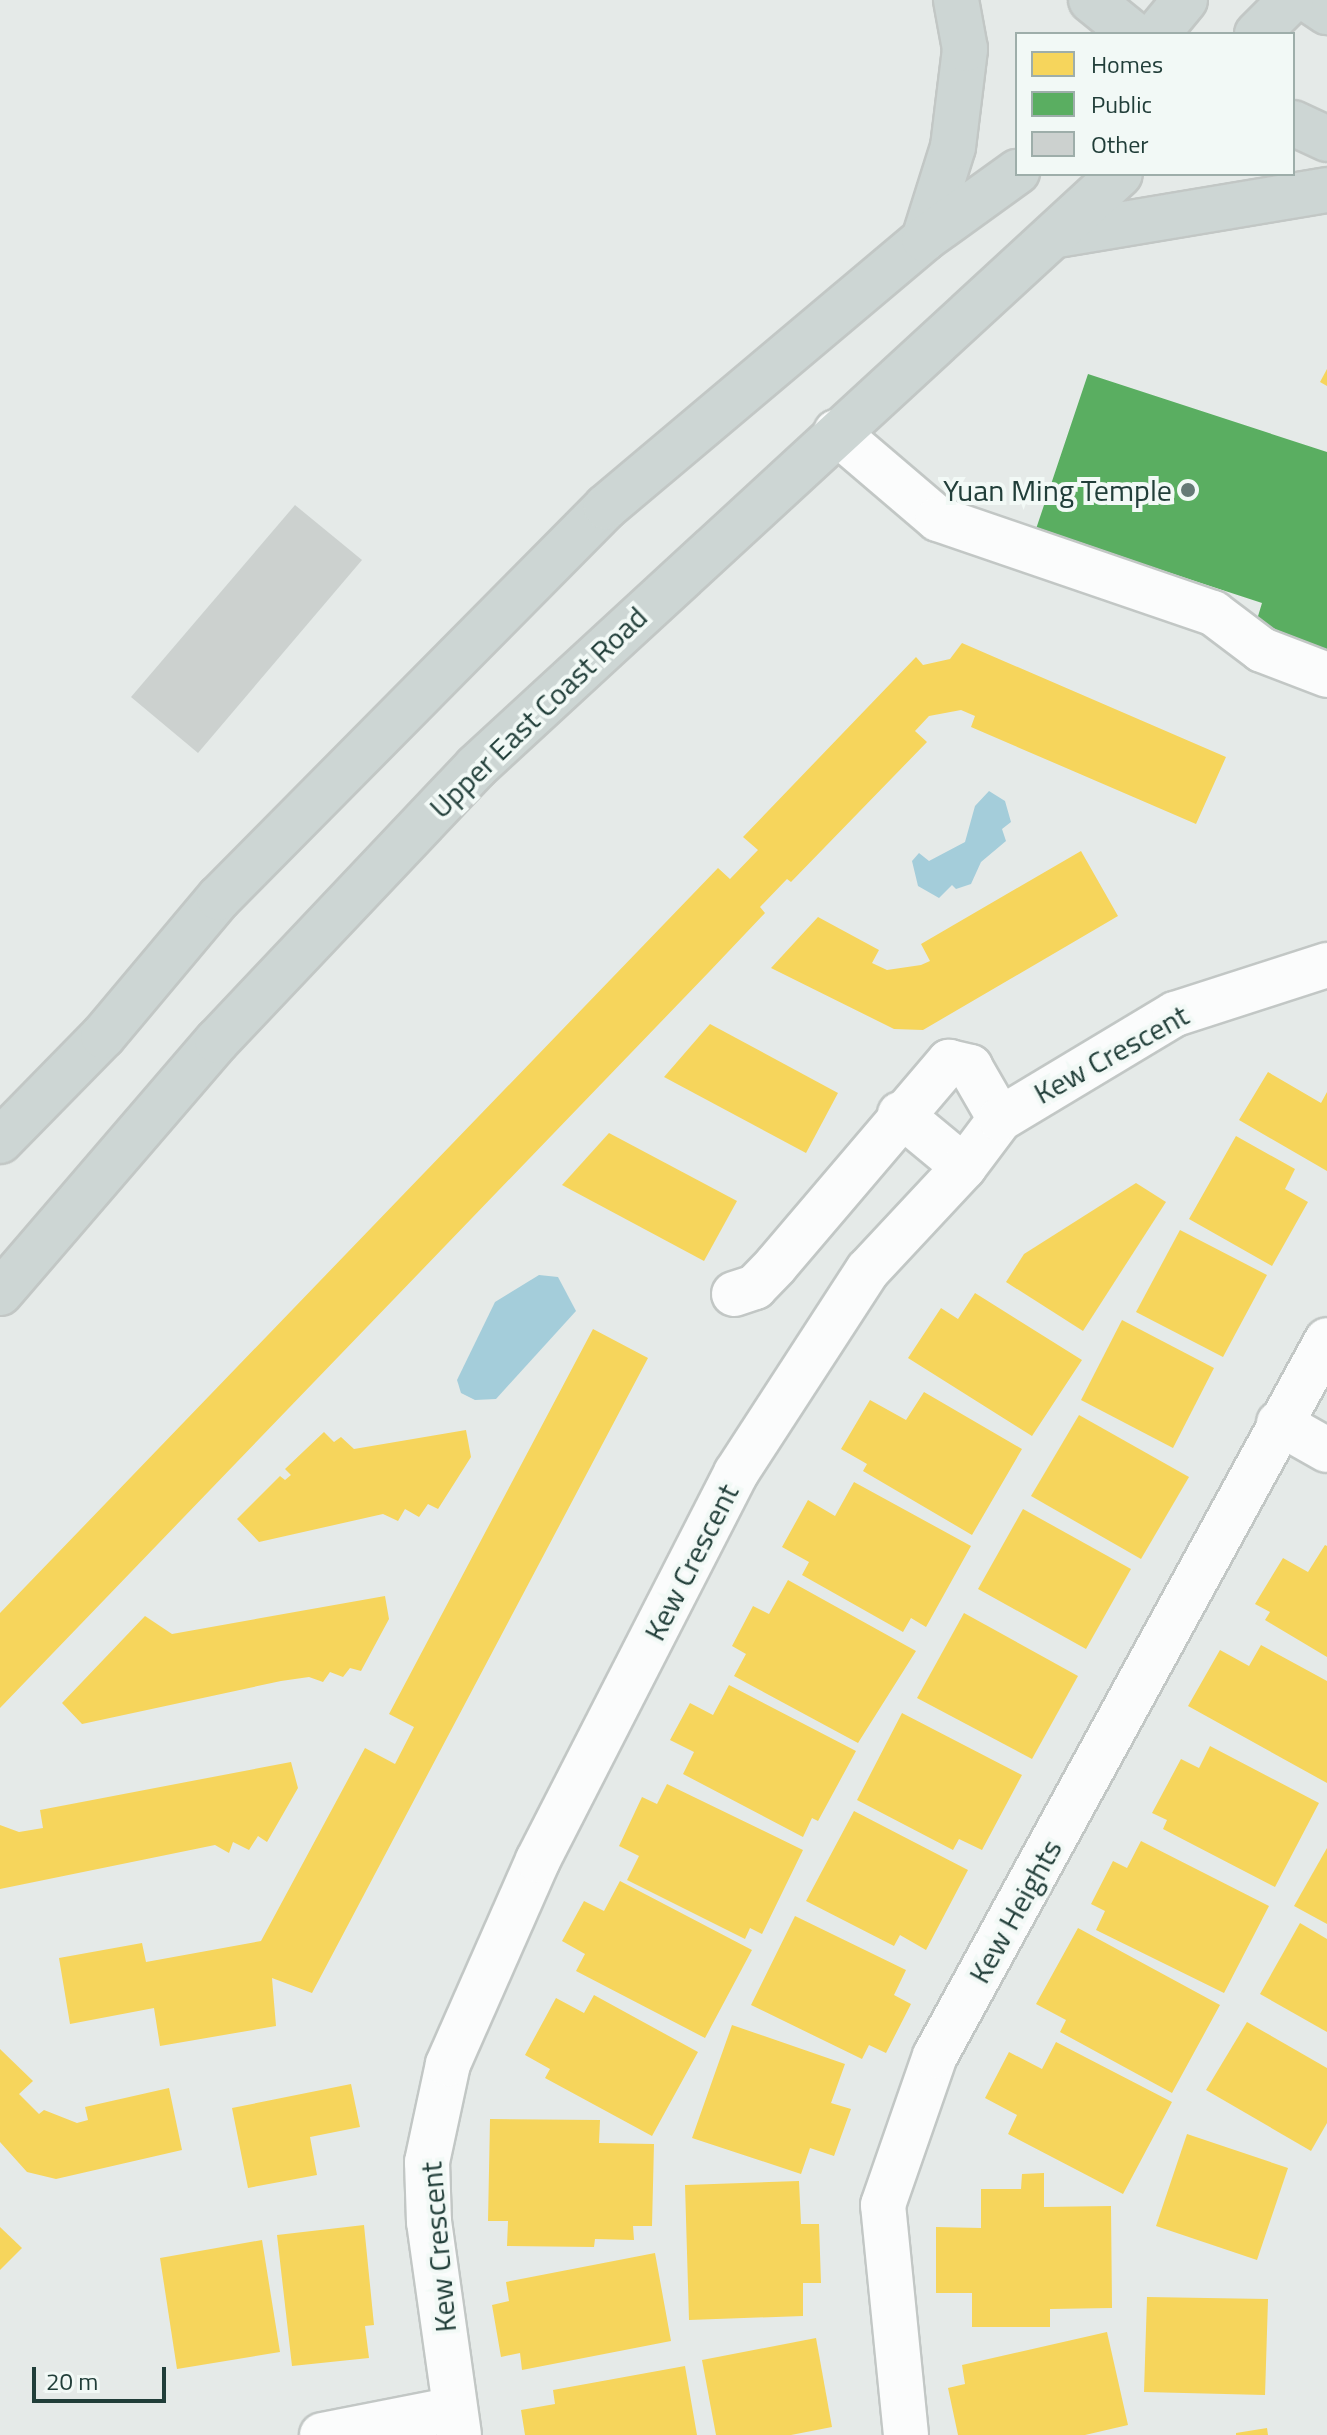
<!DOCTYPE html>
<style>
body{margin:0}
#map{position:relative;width:1327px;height:2435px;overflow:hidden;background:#e5eae8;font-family:"Titillium Web",sans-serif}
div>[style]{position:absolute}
.water>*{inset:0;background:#a4cdda}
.homes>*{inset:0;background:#f6d55c}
.public>*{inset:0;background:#5aae61}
.building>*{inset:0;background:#ccd1cf}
.roads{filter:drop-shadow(2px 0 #c2c7c5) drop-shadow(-2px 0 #c2c7c5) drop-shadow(0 2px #c2c7c5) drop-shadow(0 -2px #c2c7c5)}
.minor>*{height:44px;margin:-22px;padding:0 22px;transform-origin:22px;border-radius:22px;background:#fbfcfc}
.major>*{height:44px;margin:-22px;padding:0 22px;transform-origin:22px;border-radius:22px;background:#cdd6d4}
.dots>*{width:22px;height:22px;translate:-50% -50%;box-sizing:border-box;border:4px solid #f2f9f6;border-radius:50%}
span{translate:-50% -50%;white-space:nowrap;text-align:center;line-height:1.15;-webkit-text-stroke:8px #f2f9f6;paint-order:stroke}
.poi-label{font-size:30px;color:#213e39}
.right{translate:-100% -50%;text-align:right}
.street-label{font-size:30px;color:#213e39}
.legend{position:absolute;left:1015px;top:32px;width:280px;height:144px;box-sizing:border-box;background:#f2f9f6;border:2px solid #9eaeaa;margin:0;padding:10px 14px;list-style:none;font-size:24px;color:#213e39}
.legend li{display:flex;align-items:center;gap:16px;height:40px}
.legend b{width:40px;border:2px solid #9eaeaa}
.scale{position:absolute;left:32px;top:2367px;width:134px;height:36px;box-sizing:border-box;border:4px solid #213e39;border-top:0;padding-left:10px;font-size:24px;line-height:28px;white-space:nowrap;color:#213e39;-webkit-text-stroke:6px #f2f9f6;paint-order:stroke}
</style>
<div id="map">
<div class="water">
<i style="clip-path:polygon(989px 791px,1005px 801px,1011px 822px,1002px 829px,1006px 841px,981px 862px,971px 884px,956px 889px,952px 885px,939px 898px,918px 886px,912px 861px,919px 853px,929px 861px,965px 842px,975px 806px)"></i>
<i style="clip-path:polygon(539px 1275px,558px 1277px,576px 1311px,496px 1399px,475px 1400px,461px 1393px,457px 1380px,495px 1302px)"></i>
</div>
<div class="homes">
<i style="clip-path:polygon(1327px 369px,1327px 386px,1320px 382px)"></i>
<i style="clip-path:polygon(962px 643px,1226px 757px,1196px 824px,971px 727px,975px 716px,961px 710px,929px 716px,915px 731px,927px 742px,791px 882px,787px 879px,760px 907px,765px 913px,709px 972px,0 1708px,0 1613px,718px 868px,730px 879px,758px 850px,743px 837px,916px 657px,923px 665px,950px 659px)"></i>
<i style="clip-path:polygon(1081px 851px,1118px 916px,923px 1030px,894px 1029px,771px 968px,818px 917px,879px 950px,872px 963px,887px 970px,921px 965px,930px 961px,921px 944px)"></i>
<i style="clip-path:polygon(710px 1024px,838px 1093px,806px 1153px,664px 1077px)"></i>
<i style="clip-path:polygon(1268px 1072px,1321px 1103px,1327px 1092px,1327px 1171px,1239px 1120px)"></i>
<i style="clip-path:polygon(609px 1133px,737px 1201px,704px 1261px,562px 1185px)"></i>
<i style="clip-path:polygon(1236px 1136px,1295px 1169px,1285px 1189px,1308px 1202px,1272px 1266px,1189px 1219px)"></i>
<i style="clip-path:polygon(1136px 1183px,1166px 1202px,1083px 1331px,1006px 1282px,1024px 1254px)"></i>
<i style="clip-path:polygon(1180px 1230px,1267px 1275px,1223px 1357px,1136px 1312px)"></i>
<i style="clip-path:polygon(975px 1293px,1082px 1360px,1032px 1436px,908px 1358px,941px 1308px,958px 1319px)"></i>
<i style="clip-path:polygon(1122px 1320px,1214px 1368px,1173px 1448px,1081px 1400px)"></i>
<i style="clip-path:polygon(593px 1329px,648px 1358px,312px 1993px,272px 1978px,276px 2026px,160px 2046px,154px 2008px,70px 2024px,59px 1958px,142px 1943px,146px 1962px,261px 1941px,365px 1748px,395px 1764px,414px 1727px,389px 1714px)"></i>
<i style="clip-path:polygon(924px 1392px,1022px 1449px,972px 1535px,863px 1471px,867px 1464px,841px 1449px,870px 1400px,906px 1420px)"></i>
<i style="clip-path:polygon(1079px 1415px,1189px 1477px,1141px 1559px,1031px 1496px)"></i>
<i style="clip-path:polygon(466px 1430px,471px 1457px,438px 1509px,428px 1504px,419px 1517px,405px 1509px,398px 1521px,383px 1514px,259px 1542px,237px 1519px,280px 1476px,285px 1480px,291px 1475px,285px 1469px,324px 1432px,334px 1442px,341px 1437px,354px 1449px)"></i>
<i style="clip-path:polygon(854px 1482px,971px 1546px,926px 1627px,911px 1618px,903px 1632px,802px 1575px,809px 1562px,782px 1547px,808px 1500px,835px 1516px)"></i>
<i style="clip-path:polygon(1023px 1509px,1131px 1569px,1086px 1649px,978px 1589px)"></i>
<i style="clip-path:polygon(1325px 1545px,1327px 1546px,1327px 1657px,1265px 1620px,1270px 1612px,1255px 1604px,1283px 1558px,1308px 1572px)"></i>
<i style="clip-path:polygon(788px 1580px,916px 1651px,858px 1743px,734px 1676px,746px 1654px,732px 1646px,753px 1606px,769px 1614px)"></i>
<i style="clip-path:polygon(385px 1596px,389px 1619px,361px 1671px,350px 1668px,343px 1677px,330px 1672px,323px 1682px,309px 1677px,281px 1681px,82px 1724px,62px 1703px,145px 1616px,172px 1634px)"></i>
<i style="clip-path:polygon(964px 1613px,1078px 1676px,1032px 1759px,917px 1698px)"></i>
<i style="clip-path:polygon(1261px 1645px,1327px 1681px,1327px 1783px,1188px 1706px,1220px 1650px,1249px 1666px)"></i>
<i style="clip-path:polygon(729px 1685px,856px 1751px,818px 1821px,812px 1818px,803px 1837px,683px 1774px,694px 1752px,670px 1740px,690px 1703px,713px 1715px)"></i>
<i style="clip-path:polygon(902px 1713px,1022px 1775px,982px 1850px,959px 1839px,953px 1850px,857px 1800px)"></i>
<i style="clip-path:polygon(1210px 1746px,1319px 1803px,1275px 1887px,1163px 1829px,1167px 1820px,1152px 1813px,1181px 1759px,1199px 1768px)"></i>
<i style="clip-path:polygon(291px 1762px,298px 1788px,267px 1842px,258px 1836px,249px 1850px,233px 1842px,229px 1853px,215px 1845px,0 1889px,0 1825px,19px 1832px,43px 1828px,40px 1810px)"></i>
<i style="clip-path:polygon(667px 1784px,803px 1850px,762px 1934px,750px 1928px,745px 1939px,627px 1880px,639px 1856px,619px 1846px,642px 1797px,657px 1804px)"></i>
<i style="clip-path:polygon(854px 1811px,968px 1870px,926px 1950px,900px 1935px,894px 1946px,806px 1901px)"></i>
<i style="clip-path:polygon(1141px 1841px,1269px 1906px,1224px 1993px,1096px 1930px,1105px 1911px,1091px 1904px,1113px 1861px,1127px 1868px)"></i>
<i style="clip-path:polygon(1327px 1848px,1327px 1924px,1294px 1906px)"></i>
<i style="clip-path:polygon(620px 1881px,752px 1950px,705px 2038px,576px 1971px,585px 1954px,562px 1941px,584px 1901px,604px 1911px)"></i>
<i style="clip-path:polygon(795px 1916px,906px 1970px,894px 1995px,911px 2004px,886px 2053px,869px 2045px,862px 2059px,751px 2005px)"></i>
<i style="clip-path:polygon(1300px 1923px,1327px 1939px,1327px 2032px,1260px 1994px)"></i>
<i style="clip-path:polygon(1078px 1928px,1220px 2005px,1172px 2093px,1060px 2032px,1066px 2020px,1036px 2004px)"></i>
<i style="clip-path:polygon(594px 1995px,698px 2052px,652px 2136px,545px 2078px,550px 2069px,525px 2055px,556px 1998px,584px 2013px)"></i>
<i style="clip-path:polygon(1247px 2022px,1327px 2068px,1327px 2123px,1311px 2151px,1206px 2090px)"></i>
<i style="clip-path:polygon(732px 2025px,845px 2064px,831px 2103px,851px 2109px,834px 2156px,810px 2148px,801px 2174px,692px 2138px)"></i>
<i style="clip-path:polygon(1056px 2042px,1172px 2102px,1123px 2194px,1008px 2134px,1017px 2115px,985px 2098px,1009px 2052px,1042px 2069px)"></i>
<i style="clip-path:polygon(0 2049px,33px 2081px,19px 2094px,39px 2114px,44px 2110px,77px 2123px,88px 2120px,85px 2107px,169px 2088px,182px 2150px,56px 2179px,27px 2172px,0 2142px)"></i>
<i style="clip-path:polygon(351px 2084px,360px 2127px,310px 2137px,317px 2175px,248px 2188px,232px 2108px)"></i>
<i style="clip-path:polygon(490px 2119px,600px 2120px,599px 2143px,654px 2144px,652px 2226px,633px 2226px,634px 2240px,595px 2239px,594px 2247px,507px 2246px,508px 2221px,488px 2221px)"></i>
<i style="clip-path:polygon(1187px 2134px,1288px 2168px,1257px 2260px,1156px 2226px)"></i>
<i style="clip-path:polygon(1044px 2173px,1044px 2207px,1111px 2206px,1112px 2308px,1050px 2309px,1050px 2327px,972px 2327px,972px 2293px,936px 2293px,936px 2227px,981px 2228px,981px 2189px,1021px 2189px,1022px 2174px)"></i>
<i style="clip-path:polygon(799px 2181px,801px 2224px,819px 2224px,821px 2283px,803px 2283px,803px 2316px,689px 2320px,685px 2185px)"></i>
<i style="clip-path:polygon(364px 2225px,374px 2325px,365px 2326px,369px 2358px,292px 2366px,277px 2235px)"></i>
<i style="clip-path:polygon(0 2227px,22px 2248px,0 2270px)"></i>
<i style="clip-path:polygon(262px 2240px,280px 2352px,177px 2369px,160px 2258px)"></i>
<i style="clip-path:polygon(655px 2253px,671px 2341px,522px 2370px,520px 2353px,501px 2357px,492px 2305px,509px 2301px,506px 2282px)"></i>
<i style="clip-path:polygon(1147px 2297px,1268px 2299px,1265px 2395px,1144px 2392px)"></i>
<i style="clip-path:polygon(1107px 2332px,1128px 2425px,1085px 2435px,958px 2435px,948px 2388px,965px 2384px,962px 2365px)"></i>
<i style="clip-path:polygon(816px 2338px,832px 2427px,791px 2435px,716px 2435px,702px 2360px)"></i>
<i style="clip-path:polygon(685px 2366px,697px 2435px,525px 2435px,521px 2410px,555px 2404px,553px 2390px)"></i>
<i style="clip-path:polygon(1267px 2428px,1268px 2435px,1236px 2435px,1236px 2433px)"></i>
</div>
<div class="public">
<i style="clip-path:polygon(1088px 374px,1327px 452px,1327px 661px,1252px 636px,1262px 603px,1036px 529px)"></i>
</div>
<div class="building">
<i style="clip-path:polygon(295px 505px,362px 560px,198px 753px,131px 697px)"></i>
</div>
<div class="roads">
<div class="minor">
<i style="left:836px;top:432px;width:134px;rotate:40.5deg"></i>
<i style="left:938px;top:519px;width:291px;rotate:18.9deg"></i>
<i style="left:1213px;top:613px;width:61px;rotate:37.1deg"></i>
<i style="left:1262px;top:650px;width:70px;rotate:21deg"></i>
<i style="left:900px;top:1114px;width:83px;rotate:39.6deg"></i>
<i style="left:734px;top:1294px;width:22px;rotate:-18deg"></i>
<i style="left:755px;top:1287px;width:30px;rotate:-46deg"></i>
<i style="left:776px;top:1265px;width:267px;rotate:-49.6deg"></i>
<i style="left:949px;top:1062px;width:22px;rotate:13deg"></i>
<i style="left:970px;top:1067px;width:60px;rotate:60deg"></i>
<i style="left:1279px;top:1423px;width:55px;rotate:29.4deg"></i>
<i style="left:322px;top:2435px;width:135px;rotate:-11.1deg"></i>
<i style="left:459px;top:2435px;width:215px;rotate:-98deg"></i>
<i style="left:429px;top:2222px;width:60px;rotate:-91.9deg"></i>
<i style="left:427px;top:2162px;width:100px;rotate:-77.9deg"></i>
<i style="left:448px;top:2064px;width:223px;rotate:-66.2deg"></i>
<i style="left:538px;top:1860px;width:435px;rotate:-62.9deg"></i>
<i style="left:736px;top:1473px;width:242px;rotate:-57deg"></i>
<i style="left:868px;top:1270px;width:141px;rotate:-47deg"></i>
<i style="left:964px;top:1167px;width:60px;rotate:-53.1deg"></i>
<i style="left:1000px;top:1119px;width:204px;rotate:-31deg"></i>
<i style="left:1175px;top:1014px;width:160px;rotate:-17.9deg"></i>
<i style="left:906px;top:2435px;width:231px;rotate:-95.7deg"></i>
<i style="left:883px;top:2205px;width:158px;rotate:-70.8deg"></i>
<i style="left:935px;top:2056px;width:816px;rotate:-61.3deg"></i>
</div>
<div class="major">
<i style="left:1091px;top:0;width:54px;rotate:39deg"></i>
<i style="left:1309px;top:0;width:22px;rotate:34deg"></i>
<i style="left:1157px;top:34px;width:44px;rotate:-50.5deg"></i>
<i style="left:1257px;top:34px;width:48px;rotate:-45deg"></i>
<i style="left:1293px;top:123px;width:38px;rotate:25deg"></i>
<i style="left:1058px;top:235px;width:273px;rotate:-9.5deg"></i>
<i style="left:924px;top:239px;width:96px;rotate:-72.5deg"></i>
<i style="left:953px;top:147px;width:99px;rotate:-83deg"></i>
<i style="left:965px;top:49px;width:50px;rotate:-100.4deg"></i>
<i style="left:0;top:1141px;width:147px;rotate:-45.6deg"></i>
<i style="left:103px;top:1036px;width:180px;rotate:-50deg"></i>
<i style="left:219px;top:898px;width:550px;rotate:-45.29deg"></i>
<i style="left:606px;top:507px;width:416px;rotate:-40.1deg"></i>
<i style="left:924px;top:239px;width:115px;rotate:-35.8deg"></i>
<i style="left:0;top:1293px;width:333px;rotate:-49.3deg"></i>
<i style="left:217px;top:1041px;width:377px;rotate:-46.6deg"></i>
<i style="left:476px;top:767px;width:875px;rotate:-42.64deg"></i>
</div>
</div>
<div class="dots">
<i style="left:1188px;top:490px;background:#667a76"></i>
</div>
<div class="poi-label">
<span class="right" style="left:1172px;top:490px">Yuan Ming Temple</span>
</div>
<div class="street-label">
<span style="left:538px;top:712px;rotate:-44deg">Upper East Coast Road</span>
<span style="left:1111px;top:1054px;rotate:-29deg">Kew Crescent</span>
<span style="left:691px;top:1562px;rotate:-63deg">Kew Crescent</span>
<span style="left:1015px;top:1911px;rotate:-61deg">Kew Heights</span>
<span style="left:438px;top:2247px;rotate:-95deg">Kew Crescent</span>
</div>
<ul class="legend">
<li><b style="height:22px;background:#f6d55c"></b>Homes</li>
<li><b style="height:22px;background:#5aae61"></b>Public</li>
<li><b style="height:22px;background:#ccd1cf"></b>Other</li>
</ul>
<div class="scale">20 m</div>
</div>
